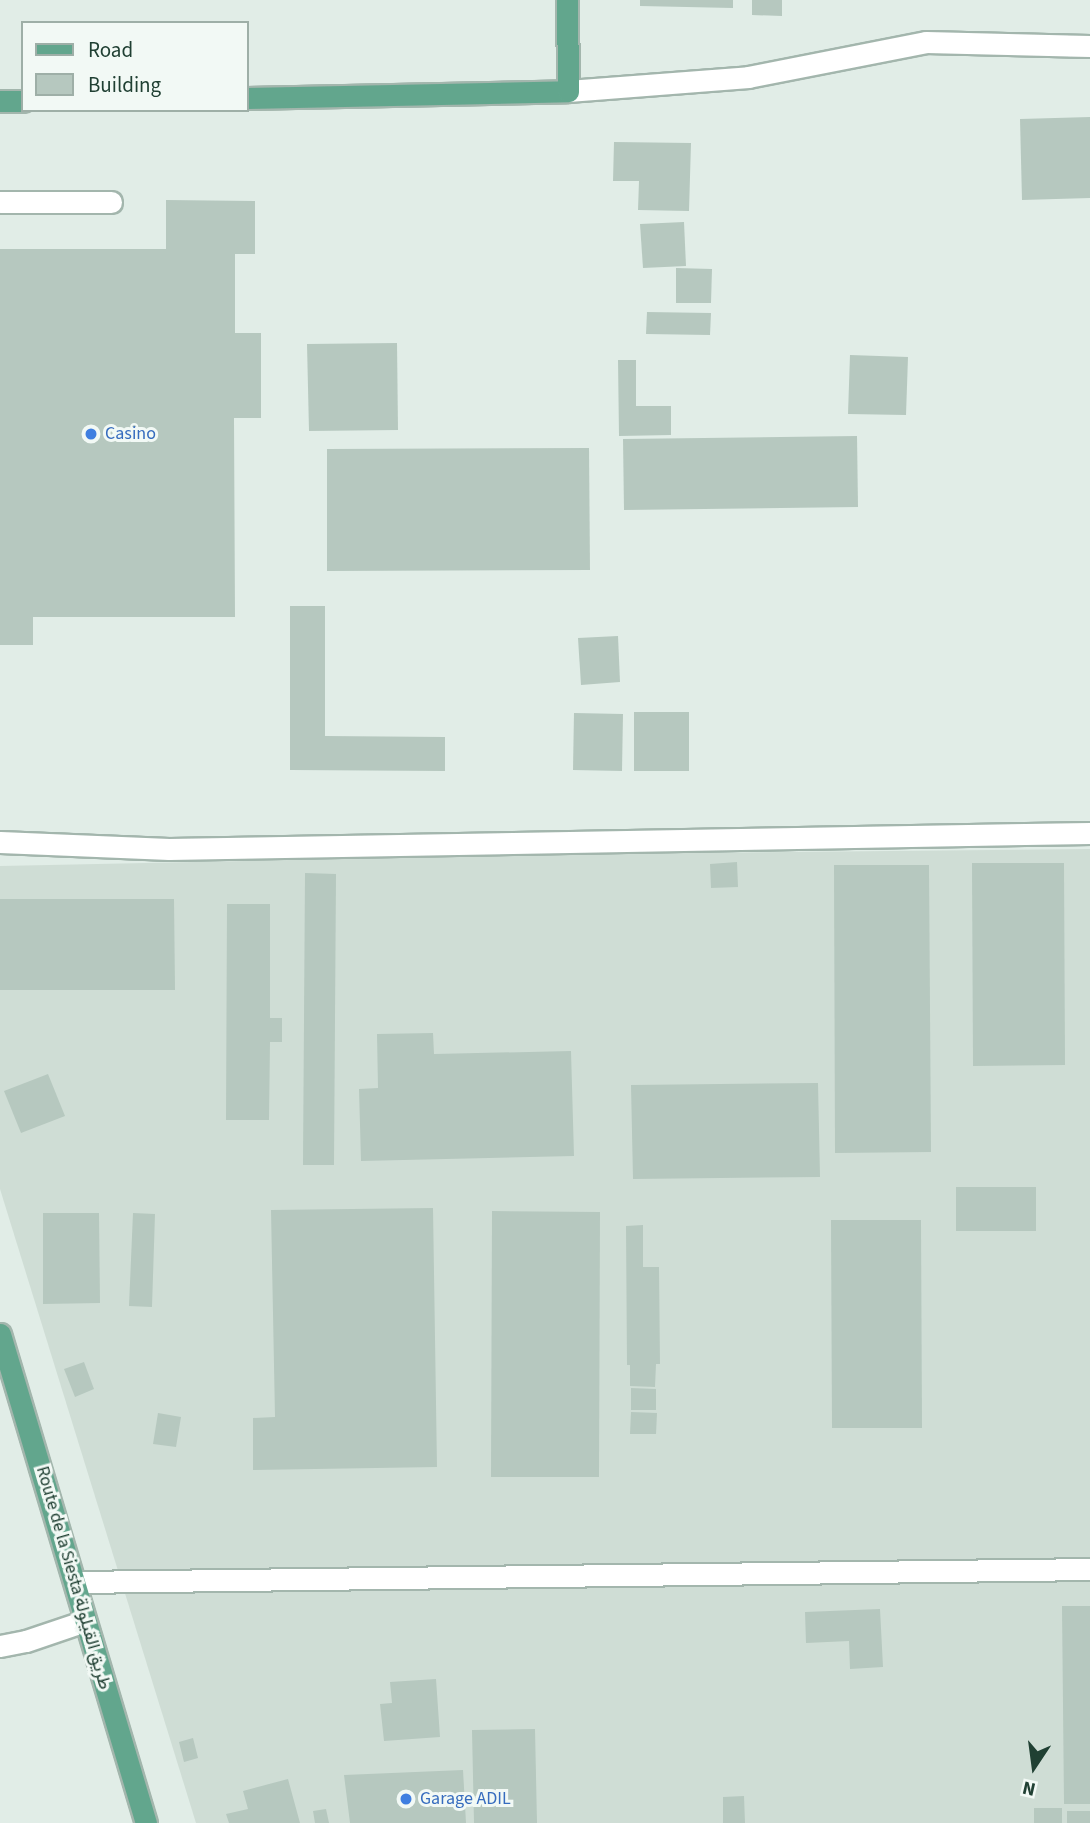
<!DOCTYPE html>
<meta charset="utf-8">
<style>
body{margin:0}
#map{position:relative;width:1090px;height:1823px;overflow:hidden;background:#e1ede7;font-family:"Source Sans 3",Vazirmatn,sans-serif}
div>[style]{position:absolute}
.built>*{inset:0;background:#cfddd5}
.building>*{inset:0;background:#b6c8bf}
.roads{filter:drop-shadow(2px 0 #a3b6ad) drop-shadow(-2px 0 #a3b6ad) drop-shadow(0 2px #a3b6ad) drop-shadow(0 -2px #a3b6ad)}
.minor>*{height:21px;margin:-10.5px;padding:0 10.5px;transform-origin:10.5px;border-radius:10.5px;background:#fff}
.major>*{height:21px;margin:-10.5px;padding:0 10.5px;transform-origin:10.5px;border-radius:10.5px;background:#62a68d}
.dots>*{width:19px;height:19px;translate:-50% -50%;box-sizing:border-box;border:4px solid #f2f9f5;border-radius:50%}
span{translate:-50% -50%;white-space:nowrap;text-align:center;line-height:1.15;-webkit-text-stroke:6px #f2f9f5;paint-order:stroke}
.shop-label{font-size:18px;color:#366cbe}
.left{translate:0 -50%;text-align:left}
.street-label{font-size:18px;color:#204033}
.legend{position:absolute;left:21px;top:21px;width:228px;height:91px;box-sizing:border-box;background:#f2f9f5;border:2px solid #9eafa7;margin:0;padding:9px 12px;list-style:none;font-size:21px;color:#204033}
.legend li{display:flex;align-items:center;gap:14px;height:35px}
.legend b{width:35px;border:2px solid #9eafa7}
.north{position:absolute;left:999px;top:1732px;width:70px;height:70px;-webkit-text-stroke:5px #f2f9f5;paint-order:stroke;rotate:193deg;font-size:19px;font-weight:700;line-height:28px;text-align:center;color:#204033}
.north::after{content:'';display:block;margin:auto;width:24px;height:32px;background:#204033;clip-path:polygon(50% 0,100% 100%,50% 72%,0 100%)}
</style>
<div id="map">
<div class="built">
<i style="clip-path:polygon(1090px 849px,1090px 1823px,196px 1823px,0 1189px,0 866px,585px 854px)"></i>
</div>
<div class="building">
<i style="clip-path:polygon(640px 0,733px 0,733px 8px,640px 6px)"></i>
<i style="clip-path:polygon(752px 0,782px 0,782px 16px,752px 15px)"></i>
<i style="clip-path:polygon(1090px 117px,1090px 198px,1022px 200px,1020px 119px)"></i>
<i style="clip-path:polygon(614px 142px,691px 143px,689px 211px,638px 210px,639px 181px,613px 181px)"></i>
<i style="clip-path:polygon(166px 200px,255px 201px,255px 254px,235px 254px,235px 333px,261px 333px,261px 418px,234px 418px,235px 617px,33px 617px,33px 645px,0 645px,0 249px,166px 249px)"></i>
<i style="clip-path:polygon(684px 222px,686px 266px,643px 268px,640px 224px)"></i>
<i style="clip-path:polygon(676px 268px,712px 269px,711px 303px,676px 303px)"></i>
<i style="clip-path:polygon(647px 312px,711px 313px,710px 335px,646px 334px)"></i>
<i style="clip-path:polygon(397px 343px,398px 430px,309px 431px,307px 344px)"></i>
<i style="clip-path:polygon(850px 355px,908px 357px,906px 415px,848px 414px)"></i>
<i style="clip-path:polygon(618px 360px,636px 360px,636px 406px,671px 406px,671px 435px,619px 436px)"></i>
<i style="clip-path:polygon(857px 436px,858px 507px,624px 510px,623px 439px)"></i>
<i style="clip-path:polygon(589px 448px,590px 570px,327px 571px,327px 449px)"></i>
<i style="clip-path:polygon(290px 606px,325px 606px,325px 736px,445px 737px,445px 771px,290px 770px)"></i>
<i style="clip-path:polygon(618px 636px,620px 682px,581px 685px,578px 638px)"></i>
<i style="clip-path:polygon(634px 712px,689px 712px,689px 771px,634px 771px)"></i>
<i style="clip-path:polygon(574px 713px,623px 714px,622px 771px,573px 770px)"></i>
<i style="clip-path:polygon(737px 862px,738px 887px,711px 888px,710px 864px)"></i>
<i style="clip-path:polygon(972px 863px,1064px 863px,1065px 1065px,973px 1066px)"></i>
<i style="clip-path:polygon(834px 865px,929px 865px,931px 1152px,835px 1153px)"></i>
<i style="clip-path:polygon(305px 873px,336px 874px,334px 1165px,303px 1165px)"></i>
<i style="clip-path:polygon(0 899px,174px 899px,175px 990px,0 990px)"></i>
<i style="clip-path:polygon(227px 904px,270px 904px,270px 1018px,282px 1018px,282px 1042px,270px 1042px,269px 1120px,226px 1120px)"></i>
<i style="clip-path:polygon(433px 1033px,434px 1054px,571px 1051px,574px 1156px,361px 1161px,359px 1089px,378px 1088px,377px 1034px)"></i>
<i style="clip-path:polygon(48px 1074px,65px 1116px,21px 1133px,4px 1091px)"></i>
<i style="clip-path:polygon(818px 1083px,820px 1177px,633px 1179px,631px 1085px)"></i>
<i style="clip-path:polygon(956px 1187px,1036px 1187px,1036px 1231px,956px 1231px)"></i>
<i style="clip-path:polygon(433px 1208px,437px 1467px,253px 1470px,253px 1418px,275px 1417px,271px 1210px)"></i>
<i style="clip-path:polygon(492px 1211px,600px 1212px,599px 1477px,491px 1477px)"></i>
<i style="clip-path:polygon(43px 1213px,99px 1213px,100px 1303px,43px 1304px)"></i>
<i style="clip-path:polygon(133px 1213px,155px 1214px,152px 1307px,129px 1306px)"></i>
<i style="clip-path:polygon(831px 1220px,921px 1220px,922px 1428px,832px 1428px)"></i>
<i style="clip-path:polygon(643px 1225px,643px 1267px,659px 1267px,660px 1364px,656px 1364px,655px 1387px,630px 1386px,630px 1365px,627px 1365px,626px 1226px)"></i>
<i style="clip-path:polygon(84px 1362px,94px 1389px,75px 1397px,64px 1369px)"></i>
<i style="clip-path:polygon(631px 1388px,656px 1389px,656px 1410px,631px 1410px)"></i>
<i style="clip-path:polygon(631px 1412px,657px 1413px,656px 1434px,630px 1434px)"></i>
<i style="clip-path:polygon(158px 1413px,181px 1417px,176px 1447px,153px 1444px)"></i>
<i style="clip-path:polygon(1062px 1606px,1090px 1606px,1090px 1804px,1064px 1804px)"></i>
<i style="clip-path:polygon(880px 1609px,883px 1667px,850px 1669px,849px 1641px,806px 1643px,805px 1612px)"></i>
<i style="clip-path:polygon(436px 1679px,440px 1737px,384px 1741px,380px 1704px,392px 1703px,390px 1682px)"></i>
<i style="clip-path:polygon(535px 1729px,537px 1823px,474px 1823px,472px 1730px)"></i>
<i style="clip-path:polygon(193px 1738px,198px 1758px,184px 1762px,179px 1742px)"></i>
<i style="clip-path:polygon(463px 1770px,466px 1823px,350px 1823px,344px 1775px)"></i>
<i style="clip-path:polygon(288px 1779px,300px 1823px,229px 1823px,226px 1814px,248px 1809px,243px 1791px)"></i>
<i style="clip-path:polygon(744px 1796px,745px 1823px,723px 1823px,723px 1797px)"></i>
<i style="clip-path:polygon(1034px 1808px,1062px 1808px,1062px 1823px,1034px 1823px)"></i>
<i style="clip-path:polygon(326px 1809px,329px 1823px,315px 1823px,313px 1811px)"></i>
<i style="clip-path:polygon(1067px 1811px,1090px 1811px,1090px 1823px,1067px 1823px)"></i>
</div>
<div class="roads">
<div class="minor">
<i style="left:568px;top:91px;width:181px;rotate:-4.4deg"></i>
<i style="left:748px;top:77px;width:181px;rotate:-11.1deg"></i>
<i style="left:926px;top:42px;width:164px;rotate:1.4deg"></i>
<i style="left:0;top:202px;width:111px"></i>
<i style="left:0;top:842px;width:169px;rotate:2.4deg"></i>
<i style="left:169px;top:849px;width:921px;rotate:-1deg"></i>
<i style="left:75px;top:1582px;width:1015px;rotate:-0.73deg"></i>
<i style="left:0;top:1646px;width:26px;rotate:-11deg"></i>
<i style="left:26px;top:1641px;width:62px;rotate:-18.7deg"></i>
</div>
<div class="major">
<i style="left:247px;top:98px;width:321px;rotate:-1.2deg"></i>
<i style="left:568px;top:91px;width:91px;rotate:-90.6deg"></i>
<i style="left:0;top:101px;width:23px"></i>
<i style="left:0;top:1334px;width:510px;rotate:73.38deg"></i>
</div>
</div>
<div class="dots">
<i style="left:91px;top:434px;background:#3f7fe0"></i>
<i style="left:406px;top:1799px;background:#3f7fe0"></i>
</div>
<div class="shop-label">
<span class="left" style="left:105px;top:434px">Casino</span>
<span class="left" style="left:420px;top:1799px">Garage ADIL</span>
</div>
<div class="street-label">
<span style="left:73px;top:1578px;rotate:74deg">Route de la Siesta طريق القيلولة</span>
</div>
<ul class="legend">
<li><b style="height:9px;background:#62a68d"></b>Road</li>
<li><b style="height:19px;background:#b6c8bf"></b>Building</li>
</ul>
<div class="north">N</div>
</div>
